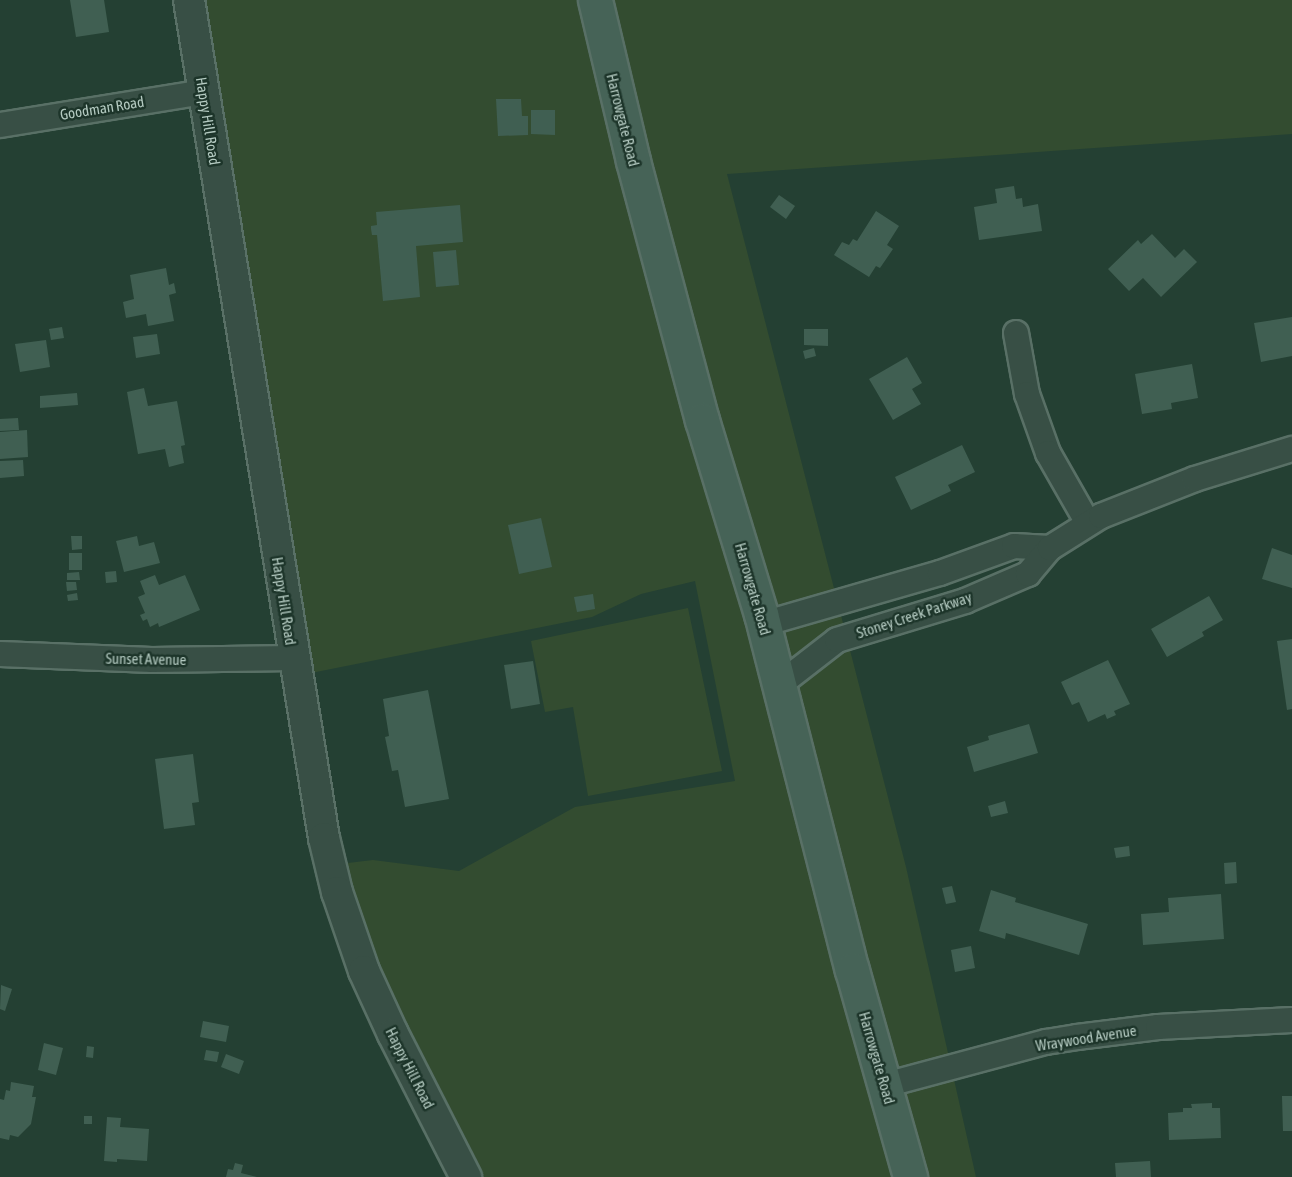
<!DOCTYPE html>
<style>
body{margin:0}
#map{position:relative;width:1292px;height:1177px;overflow:hidden;background:#244033;font-family:"Asap Condensed",sans-serif}
div>[style]{position:absolute}
.green>*{inset:0;background:#334c30}
.building>*{inset:0;background:#405f52}
.roads{filter:drop-shadow(2px 0 #597066) drop-shadow(-2px 0 #597066) drop-shadow(0 2px #597066) drop-shadow(0 -2px #597066)}
.minor>*{height:24px;margin:-12px;padding:0 12px;transform-origin:12px;border-radius:12px;background:#384f45}
.tertiary>*{height:30px;margin:-15px;padding:0 15px;transform-origin:15px;border-radius:15px;background:#384f45}
.secondary>*{height:33px;margin:-16.5px;padding:0 16.5px;transform-origin:16.5px;border-radius:16.5px;background:#466357}
span{translate:-50% -50%;white-space:nowrap;text-align:center;line-height:1.15;-webkit-text-stroke:5px #1d352a;paint-order:stroke}
.street-label{font-size:15px;color:#b4cac1}
</style>
<div id="map">
<div class="green">
<i style="clip-path:polygon(187px 0,1292px 0,1292px 134px,727px 174px,906px 867px,976px 1177px,466px 1177px,331px 865px,373px 860px,459px 871px,575px 807px,735px 781px,695px 581px,641px 594px,592px 617px,296px 676px)"></i>
<i style="clip-path:polygon(688px 608px,722px 771px,588px 796px,573px 707px,545px 712px,531px 641px)"></i>
</div>
<div class="building">
<i style="clip-path:polygon(70px 0,104px 0,109px 32px,76px 37px)"></i>
<i style="clip-path:polygon(496px 99px,521px 99px,522px 116px,528px 116px,528px 135px,498px 136px)"></i>
<i style="clip-path:polygon(531px 110px,555px 110px,555px 135px,531px 134px)"></i>
<i style="clip-path:polygon(1014px 186px,1016px 199px,1022px 198px,1023px 207px,1038px 204px,1042px 231px,979px 240px,974px 207px,997px 203px,995px 189px)"></i>
<i style="clip-path:polygon(779px 195px,795px 206px,786px 219px,770px 207px)"></i>
<i style="clip-path:polygon(460px 205px,463px 242px,416px 246px,420px 297px,383px 301px,377px 235px,372px 235px,371px 229px,371px 226px,377px 225px,376px 212px)"></i>
<i style="clip-path:polygon(876px 211px,899px 226px,887px 245px,893px 249px,880px 268px,876px 266px,869px 277px,834px 255px,842px 242px,849px 245px,853px 239px,857px 241px)"></i>
<i style="clip-path:polygon(1152px 234px,1175px 258px,1184px 249px,1197px 262px,1161px 297px,1143px 278px,1129px 291px,1108px 269px,1138px 240px,1141px 244px)"></i>
<i style="clip-path:polygon(456px 250px,459px 285px,436px 287px,433px 252px)"></i>
<i style="clip-path:polygon(166px 268px,169px 285px,174px 283px,176px 293px,169px 295px,174px 321px,148px 326px,146px 314px,126px 318px,123px 302px,134px 299px,130px 275px)"></i>
<i style="clip-path:polygon(1292px 317px,1292px 356px,1261px 362px,1254px 323px)"></i>
<i style="clip-path:polygon(62px 327px,64px 338px,51px 340px,49px 329px)"></i>
<i style="clip-path:polygon(804px 329px,828px 329px,828px 346px,804px 345px)"></i>
<i style="clip-path:polygon(157px 334px,160px 354px,136px 358px,133px 337px)"></i>
<i style="clip-path:polygon(46px 340px,50px 367px,20px 372px,15px 344px)"></i>
<i style="clip-path:polygon(814px 348px,816px 356px,805px 359px,803px 351px)"></i>
<i style="clip-path:polygon(907px 357px,922px 383px,912px 389px,921px 404px,893px 420px,869px 379px)"></i>
<i style="clip-path:polygon(1192px 364px,1198px 398px,1171px 403px,1172px 409px,1142px 414px,1135px 374px)"></i>
<i style="clip-path:polygon(144px 388px,148px 406px,177px 401px,185px 445px,181px 446px,184px 463px,169px 467px,165px 449px,138px 454px,127px 392px)"></i>
<i style="clip-path:polygon(77px 393px,78px 405px,40px 408px,40px 396px)"></i>
<i style="clip-path:polygon(18px 418px,19px 430px,0 431px,0 419px)"></i>
<i style="clip-path:polygon(27px 430px,28px 457px,0 459px,0 432px)"></i>
<i style="clip-path:polygon(962px 445px,975px 472px,948px 485px,951px 491px,911px 510px,895px 477px)"></i>
<i style="clip-path:polygon(23px 460px,24px 476px,0 478px,0 461px)"></i>
<i style="clip-path:polygon(541px 518px,552px 567px,519px 574px,508px 525px)"></i>
<i style="clip-path:polygon(71px 536px,82px 536px,82px 549px,72px 550px)"></i>
<i style="clip-path:polygon(137px 536px,139px 546px,154px 542px,160px 563px,124px 572px,116px 541px)"></i>
<i style="clip-path:polygon(1272px 548px,1292px 555px,1292px 588px,1262px 579px)"></i>
<i style="clip-path:polygon(69px 553px,82px 553px,82px 570px,69px 570px)"></i>
<i style="clip-path:polygon(116px 571px,117px 582px,106px 583px,105px 572px)"></i>
<i style="clip-path:polygon(79px 572px,80px 580px,67px 580px,67px 573px)"></i>
<i style="clip-path:polygon(155px 575px,159px 585px,185px 575px,200px 610px,159px 627px,158px 623px,150px 627px,147px 619px,143px 621px,140px 615px,145px 613px,138px 597px,145px 594px,140px 581px)"></i>
<i style="clip-path:polygon(66px 582px,76px 582px,77px 590px,67px 591px)"></i>
<i style="clip-path:polygon(77px 593px,78px 600px,68px 601px,67px 595px)"></i>
<i style="clip-path:polygon(593px 594px,595px 609px,577px 612px,574px 597px)"></i>
<i style="clip-path:polygon(1209px 596px,1223px 620px,1202px 632px,1204px 636px,1167px 657px,1151px 629px)"></i>
<i style="clip-path:polygon(1292px 639px,1292px 709px,1287px 710px,1277px 641px)"></i>
<i style="clip-path:polygon(1108px 660px,1130px 704px,1114px 711px,1116px 715px,1107px 719px,1105px 714px,1088px 722px,1079px 702px,1072px 705px,1061px 682px)"></i>
<i style="clip-path:polygon(533px 661px,540px 704px,511px 709px,504px 665px)"></i>
<i style="clip-path:polygon(428px 690px,449px 799px,405px 807px,398px 770px,392px 771px,385px 737px,389px 736px,383px 699px)"></i>
<i style="clip-path:polygon(1029px 724px,1038px 753px,974px 772px,967px 747px,989px 740px,988px 736px)"></i>
<i style="clip-path:polygon(193px 754px,199px 802px,192px 803px,195px 825px,164px 829px,155px 759px)"></i>
<i style="clip-path:polygon(1005px 801px,1008px 813px,991px 817px,988px 806px)"></i>
<i style="clip-path:polygon(1129px 846px,1130px 856px,1116px 858px,1114px 848px)"></i>
<i style="clip-path:polygon(1236px 862px,1237px 883px,1225px 884px,1224px 863px)"></i>
<i style="clip-path:polygon(952px 886px,956px 902px,946px 904px,942px 888px)"></i>
<i style="clip-path:polygon(991px 890px,1016px 898px,1015px 902px,1088px 924px,1079px 955px,1006px 933px,1005px 939px,979px 931px)"></i>
<i style="clip-path:polygon(1221px 894px,1224px 939px,1143px 945px,1141px 914px,1169px 912px,1168px 898px)"></i>
<i style="clip-path:polygon(971px 946px,975px 968px,955px 972px,951px 950px)"></i>
<i style="clip-path:polygon(1px 985px,12px 989px,5px 1011px,0 1009px)"></i>
<i style="clip-path:polygon(203px 1021px,229px 1026px,226px 1042px,200px 1037px)"></i>
<i style="clip-path:polygon(44px 1043px,63px 1048px,56px 1075px,38px 1070px)"></i>
<i style="clip-path:polygon(87px 1046px,94px 1047px,93px 1058px,86px 1057px)"></i>
<i style="clip-path:polygon(206px 1050px,219px 1052px,217px 1062px,204px 1060px)"></i>
<i style="clip-path:polygon(226px 1054px,244px 1061px,239px 1074px,221px 1067px)"></i>
<i style="clip-path:polygon(11px 1082px,34px 1086px,32px 1097px,36px 1097px,31px 1124px,18px 1137px,10px 1135px,9px 1140px,0 1138px,0 1099px,4px 1100px,6px 1090px,10px 1091px)"></i>
<i style="clip-path:polygon(1282px 1096px,1292px 1096px,1292px 1131px,1283px 1131px)"></i>
<i style="clip-path:polygon(1212px 1103px,1212px 1108px,1220px 1108px,1221px 1138px,1169px 1140px,1168px 1113px,1183px 1112px,1183px 1108px,1192px 1108px,1191px 1104px)"></i>
<i style="clip-path:polygon(84px 1116px,92px 1116px,92px 1124px,84px 1124px)"></i>
<i style="clip-path:polygon(107px 1117px,121px 1118px,120px 1127px,149px 1129px,147px 1161px,117px 1159px,117px 1162px,104px 1161px)"></i>
<i style="clip-path:polygon(1150px 1161px,1151px 1177px,1116px 1177px,1115px 1163px)"></i>
<i style="clip-path:polygon(235px 1163px,243px 1165px,241px 1173px,257px 1177px,226px 1177px,228px 1169px,233px 1170px)"></i>
</div>
<div class="roads">
<div class="minor">
<i style="left:0;top:125px;width:207px;rotate:-9.2deg"></i>
<i style="left:1016px;top:333px;width:62px;rotate:79.8deg"></i>
<i style="left:1027px;top:394px;width:63px;rotate:70.4deg"></i>
<i style="left:1048px;top:453px;width:81px;rotate:60.3deg"></i>
<i style="left:763px;top:624px;width:184px;rotate:-16.1deg"></i>
<i style="left:940px;top:573px;width:79px;rotate:-20deg"></i>
<i style="left:1014px;top:546px;width:36px;rotate:3deg"></i>
<i style="left:0;top:654px;width:152px;rotate:2.3deg"></i>
<i style="left:152px;top:660px;width:141px;rotate:-0.8deg"></i>
<i style="left:779px;top:685px;width:73px;rotate:-37.8deg"></i>
<i style="left:837px;top:640px;width:134px;rotate:-16.9deg"></i>
<i style="left:965px;top:601px;width:69px;rotate:-23.2deg"></i>
<i style="left:1028px;top:574px;width:34px;rotate:-50deg"></i>
<i style="left:1050px;top:548px;width:60px;rotate:-32.1deg"></i>
<i style="left:1101px;top:516px;width:101px;rotate:-21.5deg"></i>
<i style="left:1195px;top:479px;width:102px;rotate:-17.2deg"></i>
<i style="left:885px;top:1085px;width:167px;rotate:-15deg"></i>
<i style="left:1046px;top:1042px;width:31px;rotate:-9deg"></i>
<i style="left:1077px;top:1037px;width:82px;rotate:-7deg"></i>
<i style="left:1158px;top:1027px;width:134px;rotate:-3deg"></i>
</div>
<div class="tertiary">
<i style="left:189px;top:0;width:849px;rotate:80.85deg"></i>
<i style="left:324px;top:838px;width:56px;rotate:76.5deg"></i>
<i style="left:337px;top:892px;width:83px;rotate:71.1deg"></i>
<i style="left:364px;top:971px;width:69px;rotate:65.3deg"></i>
<i style="left:393px;top:1034px;width:161px;rotate:63deg"></i>
</div>
<div class="secondary">
<i style="left:595px;top:0;width:165px;rotate:76.7deg"></i>
<i style="left:633px;top:161px;width:268px;rotate:75.1deg"></i>
<i style="left:702px;top:420px;width:203px;rotate:73.1deg"></i>
<i style="left:761px;top:614px;width:367px;rotate:75.7deg"></i>
<i style="left:852px;top:970px;width:215px;rotate:74.3deg"></i>
</div>
</div>
<div class="street-label">
<span style="left:102px;top:108px;rotate:-9deg">Goodman Road</span>
<span style="left:623px;top:120px;rotate:76deg">Harrowgate Road</span>
<span style="left:208px;top:121px;rotate:81deg">Happy Hill Road</span>
<span style="left:753px;top:589px;rotate:74deg">Harrowgate Road</span>
<span style="left:284px;top:601px;rotate:81deg">Happy Hill Road</span>
<span style="left:914px;top:615px;rotate:-18deg">Stoney Creek Parkway</span>
<span style="left:146px;top:659px;rotate:1deg">Sunset Avenue</span>
<span style="left:1086px;top:1038px;rotate:-9deg">Wraywood Avenue</span>
<span style="left:877px;top:1058px;rotate:74deg">Harrowgate Road</span>
<span style="left:410px;top:1068px;rotate:63deg">Happy Hill Road</span>
</div>
</div>
